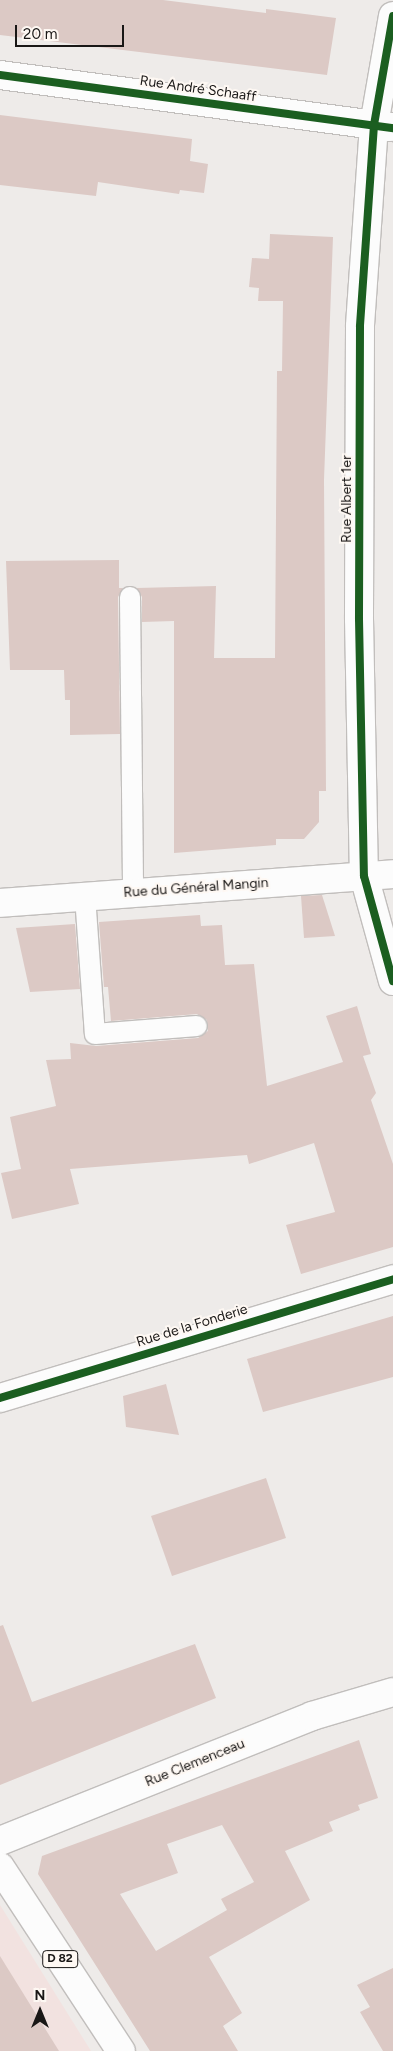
<!DOCTYPE html>
<meta charset="utf-8">
<style>
body{margin:0}
#map{position:relative;width:393px;height:2051px;overflow:hidden;background:#eeebe9;font-family:Figtree,sans-serif}
div>[style]{position:absolute}
.education>*{inset:0;background:#f2e2e0}
.building>*{inset:0;background:#dcc9c5}
.roads{filter:drop-shadow(1px 0 #c1bebc) drop-shadow(-1px 0 #c1bebc) drop-shadow(0 1px #c1bebc) drop-shadow(0 -1px #c1bebc)}
.service>*{height:20px;margin:-10px;padding:0 10px;transform-origin:10px;border-radius:10px;background:#fcfcfc}
.minor>*{height:28px;margin:-14px;padding:0 14px;transform-origin:14px;border-radius:14px;background:#fcfcfc}
.primary>*{height:28px;margin:-14px;padding:0 14px;transform-origin:14px;border-radius:14px;background:#fcfcfc}
.cycleway>*{height:8px;margin:-4px;padding:0 4px;transform-origin:4px;border-radius:4px;background:#1b5e20}
span{translate:-50% -50%;white-space:nowrap;text-align:center;line-height:1.15;-webkit-text-stroke:4px #fef8f3;paint-order:stroke}
.shield-label span{padding:1px 4px;background:#fef8f3;border:1px solid;border-radius:4px;-webkit-text-stroke-width:0}
.shield-label{font-size:12px;color:#191716;font-weight:700}
.street-label{font-size:14px;color:#191716}
.north{position:absolute;left:15px;top:1986px;width:50px;height:50px;-webkit-text-stroke:4px #fef8f3;paint-order:stroke;rotate:0deg;font-size:14px;font-weight:700;line-height:20px;text-align:center;color:#191716}
.north::after{content:'';display:block;margin:auto;width:18px;height:22px;background:#191716;clip-path:polygon(50% 0,100% 100%,50% 72%,0 100%)}
.scale{position:absolute;left:15px;top:25px;width:109px;height:22px;box-sizing:border-box;border:2px solid #191716;border-top:0;padding-left:6px;font-size:15px;line-height:18px;white-space:nowrap;color:#191716;-webkit-text-stroke:4px #fef8f3;paint-order:stroke}
</style>
<div id="map">
<div class="education">
<i style="clip-path:polygon(0 1905px,91px 2051px,0 2051px)"></i>
</div>
<div class="building">
<i style="clip-path:polygon(0 0,163px 0,266px 13px,266px 9px,336px 18px,327px 75px,0 35px)"></i>
<i style="clip-path:polygon(0 115px,192px 139px,190px 161px,208px 164px,204px 193px,180px 190px,179px 194px,98px 182px,96px 196px,0 185px)"></i>
<i style="clip-path:polygon(270px 234px,333px 237px,324px 480px,326px 791px,319px 791px,319px 822px,304px 839px,276px 839px,276px 845px,174px 853px,174px 621px,142px 622px,142px 597px,137px 588px,216px 586px,214px 658px,275px 658px,277px 371px,282px 371px,283px 301px,258px 301px,259px 288px,249px 287px,252px 258px,269px 259px)"></i>
<i style="clip-path:polygon(119px 560px,119px 588px,123px 588px,118px 597px,120px 734px,70px 735px,70px 700px,65px 700px,64px 670px,10px 670px,6px 561px)"></i>
<i style="clip-path:polygon(322px 895px,335px 936px,304px 938px,301px 896px)"></i>
<i style="clip-path:polygon(200px 915px,201px 926px,222px 925px,225px 965px,254px 964px,267px 1086px,343px 1062px,326px 1016px,357px 1006px,371px 1054px,363px 1056px,376px 1093px,371px 1100px,393px 1164px,393px 1247px,301px 1274px,286px 1225px,335px 1212px,314px 1143px,249px 1164px,247px 1155px,70px 1169px,79px 1204px,12px 1219px,1px 1173px,21px 1169px,10px 1117px,56px 1106px,46px 1060px,71px 1059px,70px 1043px,96px 1046px,198px 1038px,208px 1031px,207px 1020px,197px 1014px,111px 1021px,108px 987px,104px 987px,99px 922px)"></i>
<i style="clip-path:polygon(75px 924px,80px 989px,30px 992px,16px 928px)"></i>
<i style="clip-path:polygon(393px 1316px,393px 1377px,263px 1412px,247px 1359px)"></i>
<i style="clip-path:polygon(166px 1384px,179px 1435px,126px 1427px,123px 1396px)"></i>
<i style="clip-path:polygon(266px 1478px,286px 1538px,172px 1576px,151px 1516px)"></i>
<i style="clip-path:polygon(3px 1625px,32px 1702px,195px 1644px,216px 1698px,0 1785px,0 1626px)"></i>
<i style="clip-path:polygon(evenodd,359px 1740px,378px 1798px,358px 1805px,360px 1810px,329px 1822px,333px 1831px,285px 1851px,310px 1900px,209px 1957px,242px 2013px,223px 2026px,238px 2051px,150px 2051px,38px 1874px,42px 1856px,359px 1740px,222px 1825px,254px 1882px,221px 1899px,227px 1910px,156px 1951px,120px 1894px,178px 1873px,167px 1844px,222px 1825px)"></i>
<i style="clip-path:polygon(0 1956px,59px 2051px,0 2051px)"></i>
<i style="clip-path:polygon(393px 1968px,393px 2051px,383px 2051px,360px 2012px,370px 2007px,357px 1985px)"></i>
</div>
<div class="roads">
<div class="service">
<i style="left:130px;top:597px;width:296px;rotate:89.4deg"></i>
<i style="left:85px;top:896px;width:138px;rotate:85.9deg"></i>
<i style="left:95px;top:1034px;width:102px;rotate:-4.5deg"></i>
</div>
<div class="minor">
<i style="left:393px;top:16px;width:111px;rotate:99.9deg"></i>
<i style="left:374px;top:125px;width:202px;rotate:94deg"></i>
<i style="left:360px;top:327px;width:292px;rotate:90.2deg"></i>
<i style="left:359px;top:619px;width:257px;rotate:88.9deg"></i>
<i style="left:364px;top:876px;width:109px;rotate:74.6deg"></i>
<i style="left:0;top:75px;width:395px;rotate:7.6deg"></i>
<i style="left:0;top:903px;width:394px;rotate:-4.2deg"></i>
<i style="left:0;top:1398px;width:411px;rotate:-16.8deg"></i>
</div>
<div class="primary">
<i style="left:0;top:1841px;width:336px;rotate:-21.8deg"></i>
<i style="left:312px;top:1716px;width:84px;rotate:-16.5deg"></i>
<i style="left:0;top:1867px;width:220px;rotate:56.7deg"></i>
</div>
</div>
<div class="cycleway">
<i style="left:393px;top:16px;width:111px;rotate:99.9deg"></i>
<i style="left:374px;top:125px;width:202px;rotate:94deg"></i>
<i style="left:360px;top:327px;width:292px;rotate:90.2deg"></i>
<i style="left:359px;top:619px;width:257px;rotate:88.9deg"></i>
<i style="left:364px;top:876px;width:109px;rotate:74.6deg"></i>
<i style="left:0;top:75px;width:397px;rotate:7.7deg"></i>
<i style="left:0;top:1398px;width:411px;rotate:-16.8deg"></i>
</div>
<div class="shield-label">
<span style="left:60px;top:1959px">D 82</span>
</div>
<div class="street-label">
<span style="left:198px;top:89px;rotate:8deg">Rue André Schaaff</span>
<span style="left:347px;top:499px;rotate:-90deg">Rue Albert 1er</span>
<span style="left:196px;top:888px;rotate:-4deg">Rue du Général Mangin</span>
<span style="left:192px;top:1326px;rotate:-17deg">Rue de la Fonderie</span>
<span style="left:195px;top:1763px;rotate:-22deg">Rue Clemenceau</span>
</div>
<div class="north">N</div>
<div class="scale">20 m</div>
</div>
